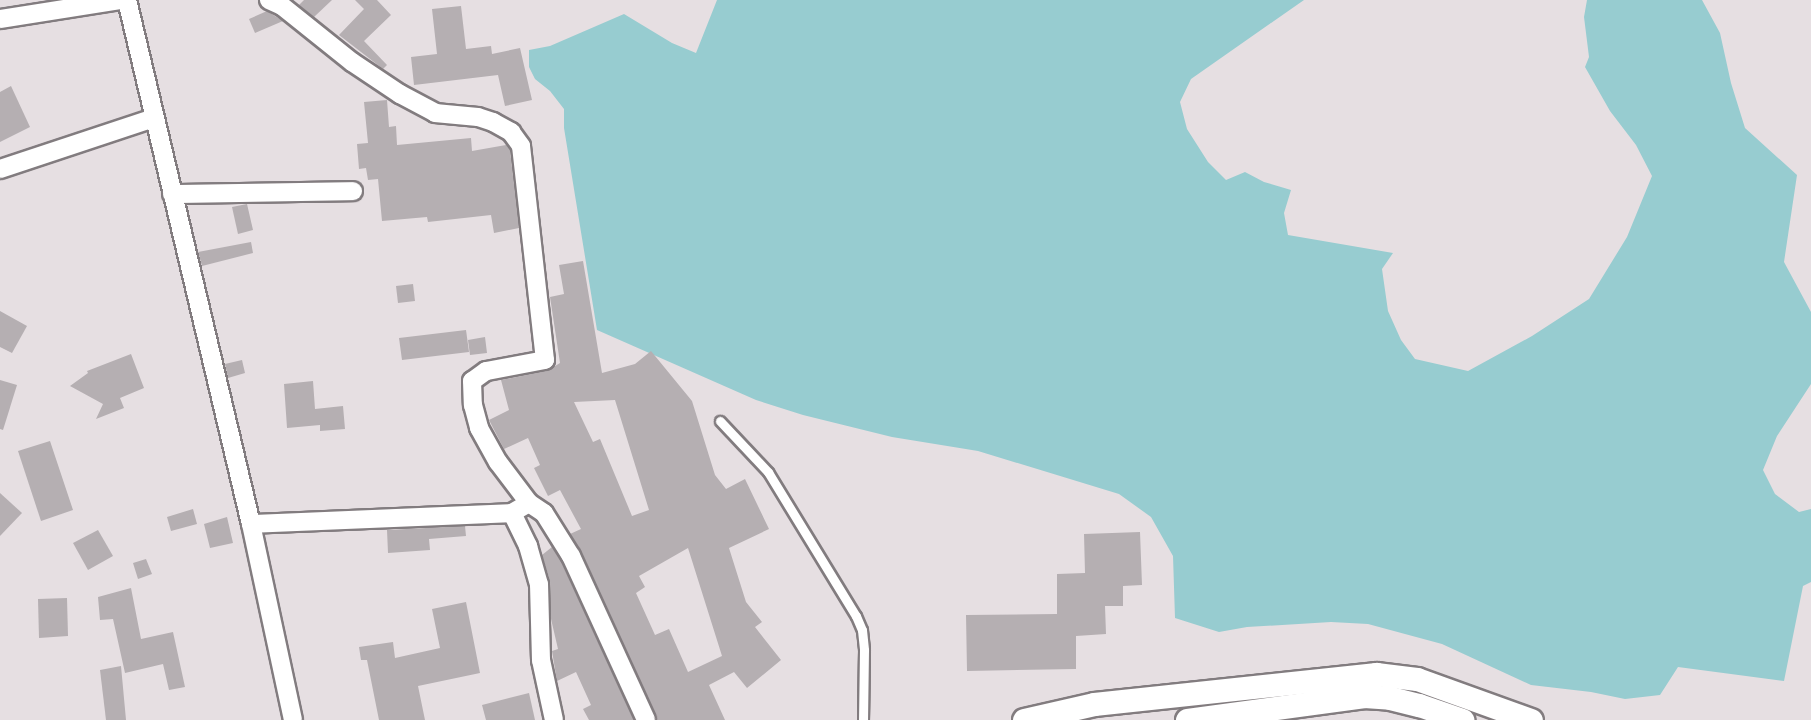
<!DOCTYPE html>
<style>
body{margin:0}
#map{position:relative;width:1811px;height:720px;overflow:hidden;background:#e6dfe2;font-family:"Archivo Narrow",sans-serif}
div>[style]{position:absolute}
.water>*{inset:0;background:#97ccd0}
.building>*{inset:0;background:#b5afb2}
.roads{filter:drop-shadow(2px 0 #827c7f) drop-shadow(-2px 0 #827c7f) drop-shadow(0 2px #827c7f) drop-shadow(0 -2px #827c7f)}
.service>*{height:9px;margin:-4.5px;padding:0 4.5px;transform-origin:4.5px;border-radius:4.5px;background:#fff}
.minor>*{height:18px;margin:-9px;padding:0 9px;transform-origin:9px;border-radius:9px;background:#fff}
.tertiary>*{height:23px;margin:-11.5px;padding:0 11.5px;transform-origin:11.5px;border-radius:11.5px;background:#fff}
span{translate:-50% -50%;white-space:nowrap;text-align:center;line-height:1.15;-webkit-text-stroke:5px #f3ecf0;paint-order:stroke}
</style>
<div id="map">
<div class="water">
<i style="clip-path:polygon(717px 0,1304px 0,1191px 79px,1180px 102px,1187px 129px,1208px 162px,1226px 180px,1245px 172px,1264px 182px,1291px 190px,1284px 213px,1288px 235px,1393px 253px,1382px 269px,1388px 311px,1401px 340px,1415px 359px,1468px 371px,1532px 336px,1589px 299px,1627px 237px,1652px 176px,1636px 145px,1610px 111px,1585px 67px,1589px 57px,1584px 17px,1587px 0,1702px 0,1720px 33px,1731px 83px,1745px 128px,1797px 175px,1784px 262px,1811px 312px,1811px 384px,1777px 436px,1763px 470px,1775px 494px,1799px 512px,1811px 509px,1811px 582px,1803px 586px,1784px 681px,1678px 667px,1660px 695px,1625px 699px,1591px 692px,1531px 685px,1442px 644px,1368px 624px,1331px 622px,1247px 627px,1219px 632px,1175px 618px,1173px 556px,1151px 517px,1119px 494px,978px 451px,892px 437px,803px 415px,756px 400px,597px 330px,564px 128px,564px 109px,550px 91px,535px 79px,529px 67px,529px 50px,550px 46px,624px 14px,672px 43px,696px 53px)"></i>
</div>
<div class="building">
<i style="clip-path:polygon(304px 0,332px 0,314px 17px,299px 5px)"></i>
<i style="clip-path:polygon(355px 0,377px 0,391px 15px,364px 41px,387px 65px,383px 69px,339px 35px,364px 9px)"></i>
<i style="clip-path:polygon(461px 6px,466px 49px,491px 46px,492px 54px,520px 48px,532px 100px,505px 106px,498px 75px,414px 85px,411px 57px,437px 54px,432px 9px)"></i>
<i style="clip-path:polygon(267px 11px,283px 21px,255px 33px,249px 19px)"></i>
<i style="clip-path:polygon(11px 86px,30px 127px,0 142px,0 92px)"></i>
<i style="clip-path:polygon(387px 100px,389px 127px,396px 126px,397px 145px,471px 138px,472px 151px,506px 145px,510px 150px,519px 228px,494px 233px,491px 215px,428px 222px,427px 217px,382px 221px,378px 179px,368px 180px,366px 168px,359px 169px,357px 144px,368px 143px,364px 102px)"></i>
<i style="clip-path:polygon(247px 204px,253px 230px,238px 234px,232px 207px)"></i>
<i style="clip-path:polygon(251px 242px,253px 253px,202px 266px,198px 252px)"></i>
<i style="clip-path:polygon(evenodd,583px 261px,602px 373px,635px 364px,651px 351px,692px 401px,715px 475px,726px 489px,745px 479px,769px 529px,729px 548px,746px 602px,762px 622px,755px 627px,781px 660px,747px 688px,734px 672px,709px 685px,725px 720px,657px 720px,581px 551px,570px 534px,581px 529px,560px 490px,548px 496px,534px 468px,540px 465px,528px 438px,504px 449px,489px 420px,509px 410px,501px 380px,547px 371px,560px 363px,550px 297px,564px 294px,559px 265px,583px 261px,615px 400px,649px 510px,632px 516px,600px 439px,593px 442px,574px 402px,615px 400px,583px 261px,688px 548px,722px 656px,688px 672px,669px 629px,655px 635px,636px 593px,645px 587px,639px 576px,688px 548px)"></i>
<i style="clip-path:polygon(413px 284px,415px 301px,398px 303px,396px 286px)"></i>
<i style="clip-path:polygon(0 311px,27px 326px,12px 353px,0 347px)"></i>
<i style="clip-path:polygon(466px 330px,469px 352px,402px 360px,399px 338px)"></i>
<i style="clip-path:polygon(485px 337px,487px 353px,470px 355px,468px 340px)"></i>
<i style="clip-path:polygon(131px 354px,144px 388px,120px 398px,124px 408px,96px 419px,103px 404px,70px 386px,88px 373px,87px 371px)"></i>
<i style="clip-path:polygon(242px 360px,245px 373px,228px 378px,225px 364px)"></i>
<i style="clip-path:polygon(0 380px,17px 385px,3px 430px,0 429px)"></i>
<i style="clip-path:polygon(313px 381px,315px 409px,343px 406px,345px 429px,320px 431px,320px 425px,287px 428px,284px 384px)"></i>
<i style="clip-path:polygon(50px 441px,73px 510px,41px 521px,18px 451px)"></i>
<i style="clip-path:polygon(0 493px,22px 513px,0 536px)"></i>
<i style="clip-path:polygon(193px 509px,197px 524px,171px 531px,167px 517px)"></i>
<i style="clip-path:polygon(227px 517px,233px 543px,210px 548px,204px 524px)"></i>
<i style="clip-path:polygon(465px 526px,466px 536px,429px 539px,430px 550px,388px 553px,387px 530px)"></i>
<i style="clip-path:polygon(98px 530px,113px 556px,88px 570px,73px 543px)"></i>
<i style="clip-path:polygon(1140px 532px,1142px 585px,1123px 586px,1123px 606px,1105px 606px,1106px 634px,1076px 636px,1076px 669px,967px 671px,966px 615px,1057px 614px,1057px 574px,1085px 573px,1084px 534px)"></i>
<i style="clip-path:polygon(552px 547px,561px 561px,634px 720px,589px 720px,583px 709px,591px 705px,576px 672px,557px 681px,552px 651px,558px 649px,551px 619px,550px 581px,542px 555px)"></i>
<i style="clip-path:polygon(146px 559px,152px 574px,138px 579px,133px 563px)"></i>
<i style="clip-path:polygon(131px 588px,141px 639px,173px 632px,185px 687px,169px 690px,163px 664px,125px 673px,113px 619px,100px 620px,98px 597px)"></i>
<i style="clip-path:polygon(67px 598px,68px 636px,39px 638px,38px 599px)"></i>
<i style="clip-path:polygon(466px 602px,480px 673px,418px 686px,425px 720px,379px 720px,367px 660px,361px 660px,359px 647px,393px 642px,395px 658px,440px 648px,432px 609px)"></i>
<i style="clip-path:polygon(121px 666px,126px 720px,106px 720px,100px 670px)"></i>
<i style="clip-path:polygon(529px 693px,535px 720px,486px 720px,482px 705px)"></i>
</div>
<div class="roads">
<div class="service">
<i style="left:720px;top:421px;width:70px;rotate:46.7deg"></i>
<i style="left:768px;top:472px;width:169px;rotate:58.6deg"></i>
<i style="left:856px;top:616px;width:15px;rotate:67deg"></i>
<i style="left:862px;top:630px;width:20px;rotate:84deg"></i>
<i style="left:864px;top:650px;width:70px;rotate:90.8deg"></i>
</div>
<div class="minor">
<i style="left:127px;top:0;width:538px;rotate:76.69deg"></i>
<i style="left:251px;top:524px;width:200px;rotate:77.9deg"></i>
<i style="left:269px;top:0;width:14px;rotate:25deg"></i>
<i style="left:282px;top:6px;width:90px;rotate:38.7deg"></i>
<i style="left:352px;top:62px;width:58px;rotate:33.7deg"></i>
<i style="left:400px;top:94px;width:40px;rotate:28deg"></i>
<i style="left:435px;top:113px;width:43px;rotate:5.3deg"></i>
<i style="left:478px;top:117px;width:16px;rotate:18deg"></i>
<i style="left:493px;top:122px;width:21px;rotate:29deg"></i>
<i style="left:511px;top:132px;width:17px;rotate:54deg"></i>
<i style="left:521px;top:146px;width:215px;rotate:83.6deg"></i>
<i style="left:545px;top:360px;width:60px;rotate:169.4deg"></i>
<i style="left:486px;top:371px;width:17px;rotate:144deg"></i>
<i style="left:472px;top:381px;width:24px;rotate:88deg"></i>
<i style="left:473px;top:405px;width:24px;rotate:75deg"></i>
<i style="left:479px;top:428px;width:39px;rotate:61deg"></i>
<i style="left:498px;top:462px;width:51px;rotate:52.9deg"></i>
<i style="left:529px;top:503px;width:20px;rotate:150deg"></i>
<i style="left:512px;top:513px;width:37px;rotate:64deg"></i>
<i style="left:528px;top:546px;width:40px;rotate:74deg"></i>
<i style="left:539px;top:584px;width:76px;rotate:88.5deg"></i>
<i style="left:541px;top:660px;width:61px;rotate:77.8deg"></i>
<i style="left:0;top:19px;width:122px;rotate:-8.9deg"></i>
<i style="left:0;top:169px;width:162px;rotate:-18.3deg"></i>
<i style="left:172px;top:194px;width:181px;rotate:-0.9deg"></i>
<i style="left:529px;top:503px;width:18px;rotate:34deg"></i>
<i style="left:544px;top:513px;width:51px;rotate:57.9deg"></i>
<i style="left:571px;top:556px;width:180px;rotate:65.4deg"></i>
<i style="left:251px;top:524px;width:261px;rotate:-2.4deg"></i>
</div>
<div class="tertiary">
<i style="left:1024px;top:720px;width:72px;rotate:-12.9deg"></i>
<i style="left:1094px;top:704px;width:284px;rotate:-6.1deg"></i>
<i style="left:1376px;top:674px;width:41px;rotate:7deg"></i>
<i style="left:1417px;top:679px;width:121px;rotate:19.8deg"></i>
<i style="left:1187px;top:720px;width:179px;rotate:-7.7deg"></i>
<i style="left:1364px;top:696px;width:26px;rotate:4deg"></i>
<i style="left:1390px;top:698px;width:30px;rotate:14deg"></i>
<i style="left:1419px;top:705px;width:46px;rotate:19.2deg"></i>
</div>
</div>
</div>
